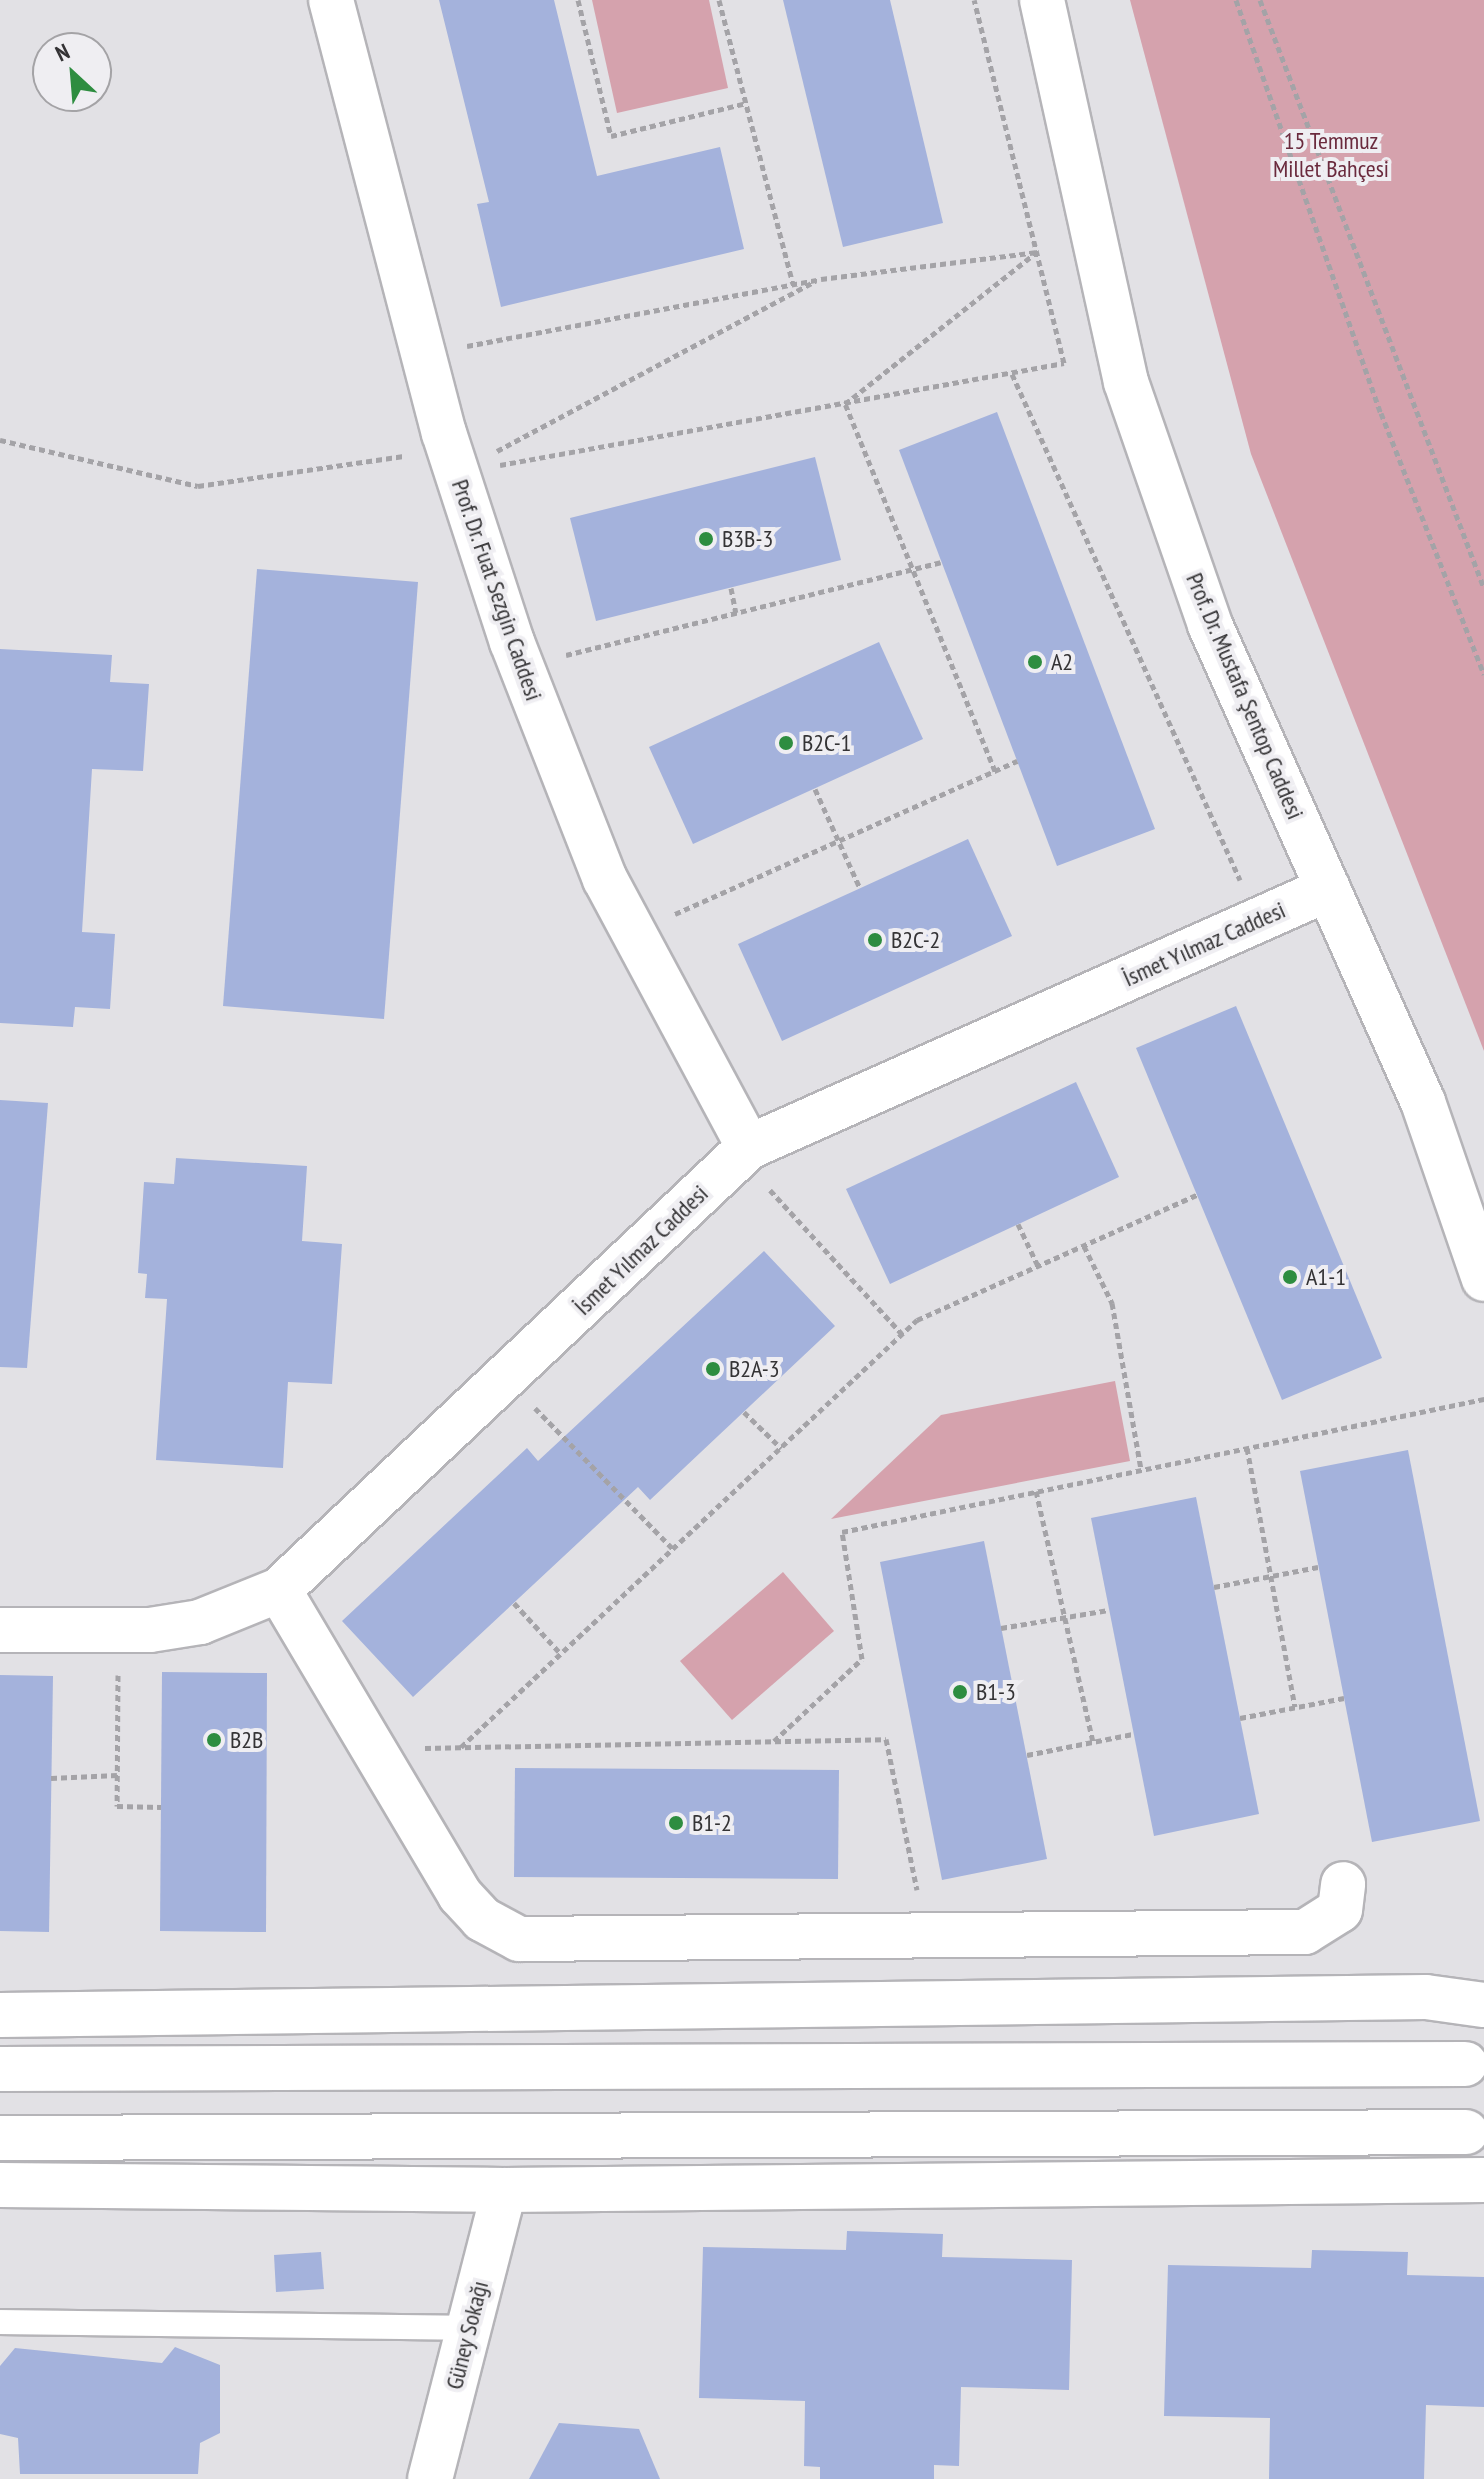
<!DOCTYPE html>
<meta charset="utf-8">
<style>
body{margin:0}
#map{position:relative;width:1484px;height:2479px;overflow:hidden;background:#e2e1e5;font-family:"PT Sans Narrow",sans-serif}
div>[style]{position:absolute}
.green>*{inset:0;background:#d5a2ad}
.building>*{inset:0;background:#a4b2dc}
.path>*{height:5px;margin-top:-2.5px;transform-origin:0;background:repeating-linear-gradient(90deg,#a4a3a7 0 6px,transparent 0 10px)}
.roads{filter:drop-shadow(2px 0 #b5b4b8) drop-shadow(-2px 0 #b5b4b8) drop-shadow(0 2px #b5b4b8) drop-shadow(0 -2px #b5b4b8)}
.service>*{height:24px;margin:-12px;padding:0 12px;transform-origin:12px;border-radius:12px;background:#fff}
.minor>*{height:44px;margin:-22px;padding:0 22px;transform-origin:22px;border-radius:22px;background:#fff}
.tertiary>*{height:44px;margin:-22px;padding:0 22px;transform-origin:22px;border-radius:22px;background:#fff}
.secondary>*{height:44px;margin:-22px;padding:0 22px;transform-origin:22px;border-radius:22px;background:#fff}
.trunk>*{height:44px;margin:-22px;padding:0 22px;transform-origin:22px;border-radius:22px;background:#fff}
.dots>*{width:22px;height:22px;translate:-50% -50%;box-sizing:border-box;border:4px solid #efeef2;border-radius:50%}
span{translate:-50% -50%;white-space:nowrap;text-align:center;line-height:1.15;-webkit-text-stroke:8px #efeef2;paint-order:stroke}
.park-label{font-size:24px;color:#6a2a3d}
.poi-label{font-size:24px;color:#343335}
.left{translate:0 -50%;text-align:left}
.street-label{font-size:24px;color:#343335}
.north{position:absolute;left:32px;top:32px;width:80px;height:80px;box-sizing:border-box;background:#efeef2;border:2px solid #a4a3a6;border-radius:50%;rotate:334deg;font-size:22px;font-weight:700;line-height:32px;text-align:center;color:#343335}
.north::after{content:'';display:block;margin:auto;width:28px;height:36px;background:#2e8d40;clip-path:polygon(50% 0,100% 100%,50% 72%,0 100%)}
</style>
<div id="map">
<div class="green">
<i style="clip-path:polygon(592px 0,709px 0,728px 88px,617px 113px)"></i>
<i style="clip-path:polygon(1130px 0,1484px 0,1484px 1051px,1251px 454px)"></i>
<i style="clip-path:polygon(1115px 1381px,1130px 1461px,831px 1519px,941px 1415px)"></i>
<i style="clip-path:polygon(783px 1572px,834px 1631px,732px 1720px,680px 1661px)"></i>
</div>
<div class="building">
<i style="clip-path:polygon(439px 0,554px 0,597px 176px,720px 147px,744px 249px,501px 307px,477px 204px,489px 202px)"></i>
<i style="clip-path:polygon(783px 0,890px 0,943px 223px,843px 247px)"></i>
<i style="clip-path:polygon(997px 412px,1155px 829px,1057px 866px,899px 450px)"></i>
<i style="clip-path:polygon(815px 457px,841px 560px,596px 621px,570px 518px)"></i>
<i style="clip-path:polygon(257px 569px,418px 582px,384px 1019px,223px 1006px)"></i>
<i style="clip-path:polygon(879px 642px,923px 739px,693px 844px,649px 747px)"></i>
<i style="clip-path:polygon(0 649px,112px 655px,110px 682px,149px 684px,143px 771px,92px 769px,82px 932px,115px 934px,110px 1009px,75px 1007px,73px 1027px,0 1023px)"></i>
<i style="clip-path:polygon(968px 839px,1012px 936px,782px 1041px,738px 944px)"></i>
<i style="clip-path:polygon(1236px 1006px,1382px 1358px,1282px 1400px,1136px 1048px)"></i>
<i style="clip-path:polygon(1076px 1082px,1119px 1177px,890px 1284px,846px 1189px)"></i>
<i style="clip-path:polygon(0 1100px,48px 1103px,27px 1368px,0 1367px)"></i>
<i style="clip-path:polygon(176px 1158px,307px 1166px,302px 1241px,342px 1244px,332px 1384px,288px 1382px,283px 1468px,156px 1460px,167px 1299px,145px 1298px,147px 1274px,138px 1273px,144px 1182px,174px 1184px)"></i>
<i style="clip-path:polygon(764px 1251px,835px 1326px,650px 1500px,638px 1487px,413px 1697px,342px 1621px,527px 1448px,538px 1461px)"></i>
<i style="clip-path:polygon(1408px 1450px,1480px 1821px,1372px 1842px,1300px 1471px)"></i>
<i style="clip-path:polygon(1196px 1497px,1259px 1814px,1154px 1836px,1091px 1518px)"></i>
<i style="clip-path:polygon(984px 1541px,1047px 1859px,942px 1880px,880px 1562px)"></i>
<i style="clip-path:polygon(162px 1672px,267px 1673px,266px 1932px,160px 1931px)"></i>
<i style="clip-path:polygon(0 1675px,53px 1676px,49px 1932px,0 1931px)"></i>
<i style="clip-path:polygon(515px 1768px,839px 1770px,838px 1879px,514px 1877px)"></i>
<i style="clip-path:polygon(847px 2231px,943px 2234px,942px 2257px,1072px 2260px,1069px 2390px,961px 2387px,959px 2466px,934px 2465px,934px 2479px,820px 2479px,820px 2467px,804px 2466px,805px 2401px,699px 2398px,703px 2247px,846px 2250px)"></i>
<i style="clip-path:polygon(1312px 2250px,1408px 2252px,1407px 2275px,1484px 2277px,1484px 2407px,1426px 2405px,1424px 2479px,1269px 2479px,1270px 2418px,1164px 2416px,1168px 2265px,1311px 2268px)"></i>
<i style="clip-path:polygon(321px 2252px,324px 2289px,276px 2292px,274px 2255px)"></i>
<i style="clip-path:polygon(175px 2347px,220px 2365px,220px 2433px,200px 2443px,198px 2474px,20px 2474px,18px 2438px,0 2434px,0 2366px,15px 2348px,162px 2363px)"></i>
<i style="clip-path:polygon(559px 2423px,639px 2429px,660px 2479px,529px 2479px)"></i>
</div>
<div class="path">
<i style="left:578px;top:0;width:140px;rotate:76.4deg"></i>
<i style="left:611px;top:136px;width:139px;rotate:-13.7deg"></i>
<i style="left:719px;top:0;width:293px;rotate:75.4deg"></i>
<i style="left:1236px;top:0;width:438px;rotate:70.7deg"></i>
<i style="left:1381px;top:413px;width:281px;rotate:68.5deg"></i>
<i style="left:1260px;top:0;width:629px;rotate:69.15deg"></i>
<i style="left:467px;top:346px;width:360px;rotate:-10.7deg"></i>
<i style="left:821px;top:279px;width:218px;rotate:-7.1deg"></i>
<i style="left:1012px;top:374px;width:555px;rotate:65.74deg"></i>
<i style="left:0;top:440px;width:203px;rotate:13.1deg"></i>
<i style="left:198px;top:486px;width:208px;rotate:-8.3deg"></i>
<i style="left:497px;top:451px;width:361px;rotate:-28.1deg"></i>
<i style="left:500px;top:465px;width:573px;rotate:-10.25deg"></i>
<i style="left:1064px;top:363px;width:374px;rotate:-103.9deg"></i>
<i style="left:731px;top:588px;width:25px;rotate:79deg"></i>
<i style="left:566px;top:655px;width:386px;rotate:-13.9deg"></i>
<i style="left:995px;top:771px;width:396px;rotate:-112.2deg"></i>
<i style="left:845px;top:404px;width:246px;rotate:-38.4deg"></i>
<i style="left:815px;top:789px;width:109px;rotate:65.6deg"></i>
<i style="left:675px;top:914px;width:375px;rotate:-24.1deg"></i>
<i style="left:770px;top:1190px;width:195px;rotate:47.5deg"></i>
<i style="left:1018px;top:1224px;width:47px;rotate:64.5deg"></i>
<i style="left:1084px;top:1246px;width:64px;rotate:63.8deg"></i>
<i style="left:1112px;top:1303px;width:169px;rotate:80.1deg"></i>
<i style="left:535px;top:1408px;width:197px;rotate:45.6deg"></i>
<i style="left:744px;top:1412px;width:52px;rotate:44.2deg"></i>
<i style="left:1247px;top:1448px;width:263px;rotate:79.5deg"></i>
<i style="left:1036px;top:1491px;width:257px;rotate:77.2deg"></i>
<i style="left:1214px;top:1587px;width:106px;rotate:-10.9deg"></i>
<i style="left:514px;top:1603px;width:69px;rotate:47.3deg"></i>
<i style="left:1001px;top:1628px;width:109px;rotate:-9.5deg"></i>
<i style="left:118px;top:1675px;width:131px;rotate:90.4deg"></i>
<i style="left:117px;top:1806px;width:44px;rotate:1.3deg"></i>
<i style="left:1240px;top:1718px;width:106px;rotate:-10.9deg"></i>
<i style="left:774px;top:1741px;width:120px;rotate:-43deg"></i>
<i style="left:862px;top:1659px;width:129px;rotate:-98.9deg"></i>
<i style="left:842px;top:1532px;width:656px;rotate:-11.7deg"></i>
<i style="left:461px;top:1747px;width:625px;rotate:-43.12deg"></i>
<i style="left:917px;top:1320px;width:307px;rotate:-24.1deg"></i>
<i style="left:425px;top:1748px;width:461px;rotate:-1.1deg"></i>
<i style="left:886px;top:1739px;width:154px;rotate:78.4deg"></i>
<i style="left:1027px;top:1755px;width:108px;rotate:-11.2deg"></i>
<i style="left:51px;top:1778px;width:66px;rotate:-2.6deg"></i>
</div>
<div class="roads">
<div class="service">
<i style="left:0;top:2322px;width:469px;rotate:0.7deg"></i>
</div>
<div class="minor">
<i style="left:331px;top:0;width:448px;rotate:75.4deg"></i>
<i style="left:444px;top:433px;width:220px;rotate:72deg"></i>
<i style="left:512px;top:642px;width:255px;rotate:68.6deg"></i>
<i style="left:605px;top:879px;width:304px;rotate:61.8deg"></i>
<i style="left:279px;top:1590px;width:355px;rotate:59.3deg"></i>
<i style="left:460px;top:1895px;width:33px;rotate:47deg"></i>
<i style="left:482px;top:1919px;width:42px;rotate:28.4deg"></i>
<i style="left:519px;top:1939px;width:786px;rotate:-0.51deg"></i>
<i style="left:1305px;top:1932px;width:41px;rotate:-32.2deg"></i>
<i style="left:1340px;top:1910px;width:26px;rotate:-83deg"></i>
<i style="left:0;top:1630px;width:150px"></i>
<i style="left:150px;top:1630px;width:51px;rotate:-9.1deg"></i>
<i style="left:200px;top:1622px;width:85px;rotate:-22.1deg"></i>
<i style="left:279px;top:1590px;width:646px;rotate:-43.31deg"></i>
<i style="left:749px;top:1147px;width:634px;rotate:-24.02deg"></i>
</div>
<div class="tertiary">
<i style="left:430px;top:2479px;width:298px;rotate:-75.6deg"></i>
</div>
<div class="secondary">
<i style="left:1042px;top:0;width:391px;rotate:77.6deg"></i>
<i style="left:1126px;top:382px;width:257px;rotate:70.9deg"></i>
<i style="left:1210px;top:625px;width:522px;rotate:65.94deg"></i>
<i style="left:1423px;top:1102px;width:187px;rotate:71deg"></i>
</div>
<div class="trunk">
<i style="left:0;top:2015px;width:1426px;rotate:-0.72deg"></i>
<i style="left:1426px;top:1997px;width:59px;rotate:7.9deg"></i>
<i style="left:0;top:2069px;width:1465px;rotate:-0.2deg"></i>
<i style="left:0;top:2138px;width:1466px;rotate:-0.23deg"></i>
<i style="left:0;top:2185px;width:504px;rotate:0.57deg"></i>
<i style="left:504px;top:2190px;width:980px;rotate:-0.58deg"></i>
</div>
</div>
<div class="dots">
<i style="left:706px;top:539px;background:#2e8d40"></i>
<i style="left:1035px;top:662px;background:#2e8d40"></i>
<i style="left:786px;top:743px;background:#2e8d40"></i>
<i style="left:875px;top:940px;background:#2e8d40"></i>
<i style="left:1290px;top:1277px;background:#2e8d40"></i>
<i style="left:713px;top:1369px;background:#2e8d40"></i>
<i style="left:960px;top:1692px;background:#2e8d40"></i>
<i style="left:214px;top:1740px;background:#2e8d40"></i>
<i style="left:676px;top:1823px;background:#2e8d40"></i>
</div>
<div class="park-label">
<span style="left:1331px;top:155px">15 Temmuz<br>Millet Bahçesi</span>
</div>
<div class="poi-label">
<span class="left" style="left:722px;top:539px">B3B-3</span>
<span class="left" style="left:1051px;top:662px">A2</span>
<span class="left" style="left:802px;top:743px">B2C-1</span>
<span class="left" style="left:891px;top:940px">B2C-2</span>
<span class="left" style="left:1306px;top:1277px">A1-1</span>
<span class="left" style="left:729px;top:1369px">B2A-3</span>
<span class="left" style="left:976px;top:1692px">B1-3</span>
<span class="left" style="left:230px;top:1740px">B2B</span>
<span class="left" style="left:692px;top:1823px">B1-2</span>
</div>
<div class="street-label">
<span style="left:497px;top:590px;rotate:71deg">Prof. Dr. Fuat Sezgin Caddesi</span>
<span style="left:1245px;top:696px;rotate:67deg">Prof. Dr. Mustafa Şentop Caddesi</span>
<span style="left:1204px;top:944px;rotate:-24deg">İsmet Yılmaz Caddesi</span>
<span style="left:641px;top:1250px;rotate:-44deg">İsmet Yılmaz Caddesi</span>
<span style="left:467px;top:2335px;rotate:-76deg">Güney Sokağı</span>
</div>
<div class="north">N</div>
</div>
